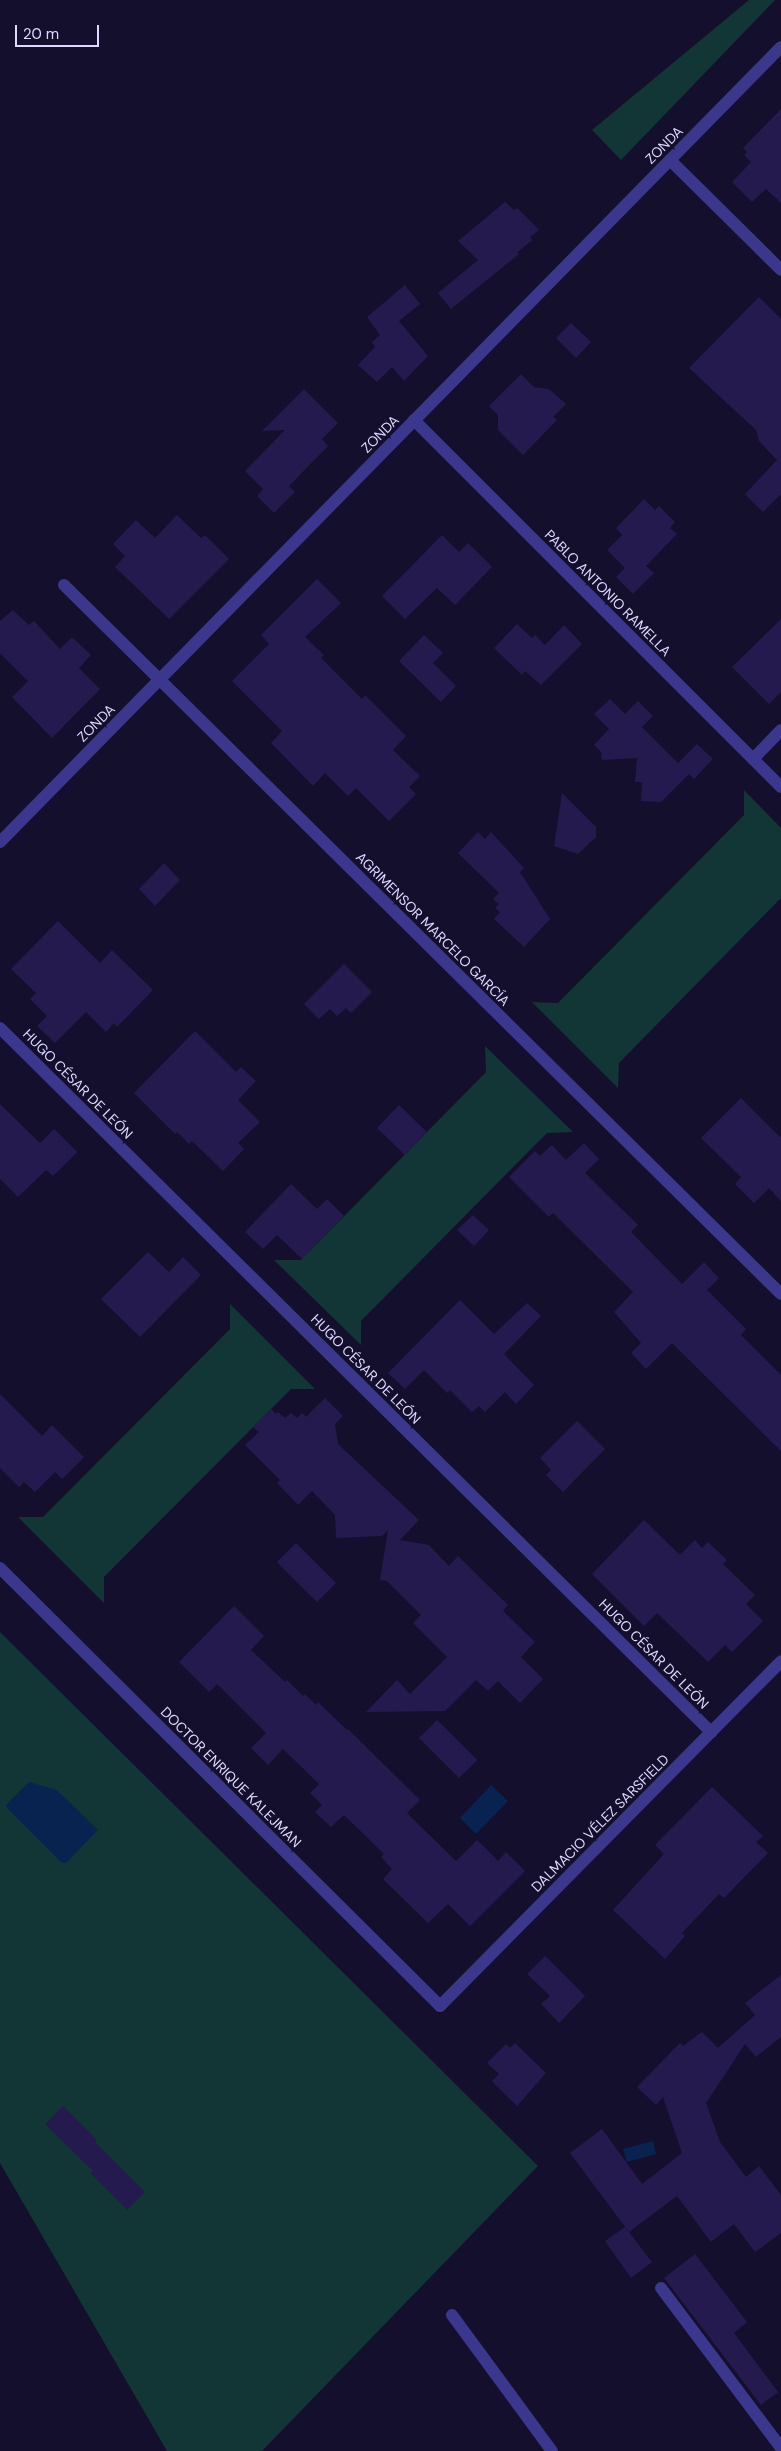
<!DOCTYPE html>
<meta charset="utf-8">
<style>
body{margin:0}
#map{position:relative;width:781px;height:2451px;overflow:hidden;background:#140f2c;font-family:"DM Sans",sans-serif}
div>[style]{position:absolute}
.green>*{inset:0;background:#123635}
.water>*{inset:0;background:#092351}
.building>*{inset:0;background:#251a4e}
.street>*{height:12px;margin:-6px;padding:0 6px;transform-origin:6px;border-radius:6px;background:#3b378d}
span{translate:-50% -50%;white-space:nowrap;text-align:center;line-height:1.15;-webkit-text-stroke:5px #140f2c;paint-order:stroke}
.street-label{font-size:14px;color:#dedaff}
.scale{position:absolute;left:15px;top:25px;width:84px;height:22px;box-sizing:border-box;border:2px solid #dedaff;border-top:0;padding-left:6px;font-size:15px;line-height:18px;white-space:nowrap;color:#dedaff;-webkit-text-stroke:4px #140f2c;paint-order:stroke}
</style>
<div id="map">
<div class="green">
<i style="clip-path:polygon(749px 0,775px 0,621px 160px,592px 130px)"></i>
<i style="clip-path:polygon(744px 790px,781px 828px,781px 898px,619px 1063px,618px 1088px,532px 1002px,558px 1003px,744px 815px)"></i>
<i style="clip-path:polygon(485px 1046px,573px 1132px,547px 1133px,532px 1148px,361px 1321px,361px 1345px,274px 1260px,301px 1260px,427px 1132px,486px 1072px)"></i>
<i style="clip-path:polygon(230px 1304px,315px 1389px,291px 1389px,104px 1577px,104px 1603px,18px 1517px,43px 1517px,230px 1329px)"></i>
<i style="clip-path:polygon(0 1632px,538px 2166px,262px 2451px,167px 2451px,0 2163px)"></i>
</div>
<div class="water">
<i style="clip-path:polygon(29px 1782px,57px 1790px,98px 1830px,66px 1863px,62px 1863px,7px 1808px,6px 1805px)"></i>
<i style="clip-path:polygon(491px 1785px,508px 1801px,476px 1834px,460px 1818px)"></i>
<i style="clip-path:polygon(653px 2141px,656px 2154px,627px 2162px,623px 2149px)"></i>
</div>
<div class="building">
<i style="clip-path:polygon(781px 109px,781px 203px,766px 189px,752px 202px,732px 182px,751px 162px,744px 155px,747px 152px,743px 148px)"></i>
<i style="clip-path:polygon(505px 202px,514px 210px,517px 208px,539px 230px,530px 237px,532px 240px,517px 253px,519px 254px,451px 309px,438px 293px,478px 260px,458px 241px)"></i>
<i style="clip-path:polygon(405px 285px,420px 304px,399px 321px,428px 356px,404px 381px,392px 367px,377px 382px,358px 365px,375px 347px,372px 342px,380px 335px,367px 317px)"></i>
<i style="clip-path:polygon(759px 297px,781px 319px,781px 494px,763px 512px,745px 494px,777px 460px,759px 441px,756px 430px,689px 368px)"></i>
<i style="clip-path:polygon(571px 323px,591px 342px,576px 358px,556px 338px)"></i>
<i style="clip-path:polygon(521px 374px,534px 387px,549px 389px,566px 404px,553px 417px,557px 420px,523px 455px,498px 430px,498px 415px,489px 406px)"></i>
<i style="clip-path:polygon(304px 389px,338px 423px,322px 439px,328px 446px,289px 486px,295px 492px,274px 513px,257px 496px,263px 489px,245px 471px,285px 430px,262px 431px)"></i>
<i style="clip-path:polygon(644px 499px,655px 510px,659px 506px,675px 522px,670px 528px,677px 534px,646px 566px,654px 573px,633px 594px,616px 577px,625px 568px,607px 550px,622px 535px,616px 528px)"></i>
<i style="clip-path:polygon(177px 515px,201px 538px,205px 535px,229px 559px,169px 619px,115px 567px,125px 556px,113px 544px,136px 520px,155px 538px)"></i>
<i style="clip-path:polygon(442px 535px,459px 552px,468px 543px,492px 567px,455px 605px,437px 588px,405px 619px,382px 596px)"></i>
<i style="clip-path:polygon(317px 579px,341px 603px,305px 637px,324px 655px,321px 658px,362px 699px,365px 695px,406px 736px,393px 750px,420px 776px,409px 787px,416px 794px,389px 821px,356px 788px,348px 796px,325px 773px,313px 786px,271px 743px,282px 731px,232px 681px,269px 644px,261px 635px)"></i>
<i style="clip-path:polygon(13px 610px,29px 625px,34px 621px,60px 649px,72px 637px,91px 655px,79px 668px,100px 689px,52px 738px,12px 697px,28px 681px,0 653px,0 621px)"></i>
<i style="clip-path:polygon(781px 619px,781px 692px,769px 704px,732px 667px)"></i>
<i style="clip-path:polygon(517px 624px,532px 638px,535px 635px,545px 645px,564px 625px,582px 644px,541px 685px,525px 671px,522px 675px,494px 648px)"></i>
<i style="clip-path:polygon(424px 635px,443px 653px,433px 663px,456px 686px,441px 702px,399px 661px)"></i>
<i style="clip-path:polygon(610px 699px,625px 714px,638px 701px,653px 716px,642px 727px,678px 763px,697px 744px,713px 759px,694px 779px,689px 774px,661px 802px,641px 801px,642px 782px,635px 782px,637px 758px,602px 760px,601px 752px,594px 745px,609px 729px,594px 714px)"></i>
<i style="clip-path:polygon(562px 793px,596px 827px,596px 837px,578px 854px,554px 846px)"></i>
<i style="clip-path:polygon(478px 832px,485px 839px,491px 832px,524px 868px,520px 872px,550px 919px,524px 947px,494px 919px,500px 912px,495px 908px,499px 904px,493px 899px,499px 893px,458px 853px)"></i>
<i style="clip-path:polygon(164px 863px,180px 880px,155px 906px,139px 889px)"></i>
<i style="clip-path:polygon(58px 921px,100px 963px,112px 950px,153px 990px,117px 1027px,114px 1023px,106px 1032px,86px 1012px,55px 1043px,37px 1026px,47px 1016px,30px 999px,36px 993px,11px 969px)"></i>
<i style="clip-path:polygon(344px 964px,372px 992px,351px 1013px,346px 1008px,337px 1016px,330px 1009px,319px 1019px,304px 1004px)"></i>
<i style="clip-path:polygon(195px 1031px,236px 1072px,241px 1067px,256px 1081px,238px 1100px,260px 1122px,238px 1143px,244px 1149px,223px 1171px,192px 1141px,189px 1144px,177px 1132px,175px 1134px,134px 1093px)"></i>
<i style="clip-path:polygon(741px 1098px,781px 1138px,781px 1201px,769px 1188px,754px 1203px,735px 1184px,741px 1177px,701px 1138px)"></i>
<i style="clip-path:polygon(0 1104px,40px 1143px,54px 1129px,77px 1152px,53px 1176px,46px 1170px,18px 1197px,0 1179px)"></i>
<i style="clip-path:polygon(399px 1105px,427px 1132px,405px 1155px,377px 1128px)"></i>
<i style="clip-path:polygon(584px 1143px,599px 1159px,585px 1173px,638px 1225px,631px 1232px,682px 1284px,704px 1262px,719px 1278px,707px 1290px,746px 1329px,741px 1335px,781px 1375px,781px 1451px,672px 1343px,646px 1369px,631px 1353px,641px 1343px,614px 1312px,633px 1292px,553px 1213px,549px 1217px,509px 1177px,535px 1151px,540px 1156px,552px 1145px,566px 1160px)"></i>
<i style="clip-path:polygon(291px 1184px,317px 1209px,327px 1199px,344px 1216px,302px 1259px,277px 1235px,263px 1249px,245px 1232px)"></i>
<i style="clip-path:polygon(473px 1215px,489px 1230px,474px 1246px,457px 1230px)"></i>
<i style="clip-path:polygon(148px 1252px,169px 1272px,183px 1257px,201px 1275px,140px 1337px,101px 1299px)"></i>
<i style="clip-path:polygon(460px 1300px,494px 1334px,527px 1303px,541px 1316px,504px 1354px,534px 1385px,516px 1404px,505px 1392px,485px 1412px,479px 1406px,472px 1412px,450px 1390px,447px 1393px,424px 1370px,405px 1389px,388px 1373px)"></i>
<i style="clip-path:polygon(0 1394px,42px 1436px,52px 1425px,84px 1457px,62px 1479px,55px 1472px,35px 1492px,24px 1482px,19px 1487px,0 1468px)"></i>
<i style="clip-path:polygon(325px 1398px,343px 1416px,335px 1424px,338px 1444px,419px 1520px,400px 1540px,429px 1545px,449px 1566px,458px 1556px,508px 1605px,503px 1611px,535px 1642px,521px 1657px,543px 1679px,520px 1703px,498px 1681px,488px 1691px,476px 1680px,445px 1711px,366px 1712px,397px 1680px,410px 1694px,447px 1657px,413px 1623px,421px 1615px,387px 1581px,380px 1580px,388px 1530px,382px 1536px,336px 1538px,335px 1515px,312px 1491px,298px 1505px,277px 1483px,280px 1480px,245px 1445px,259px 1432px,253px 1427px,271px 1409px,276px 1414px,278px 1412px,285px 1418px,291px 1413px,297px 1418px,302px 1413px,306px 1417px)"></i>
<i style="clip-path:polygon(577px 1421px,605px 1449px,563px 1492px,546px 1475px,551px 1470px,540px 1458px)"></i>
<i style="clip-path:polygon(644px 1520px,680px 1555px,695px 1540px,702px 1548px,708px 1542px,727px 1560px,723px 1564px,755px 1595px,746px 1604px,763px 1621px,732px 1652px,725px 1645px,708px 1662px,657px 1613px,644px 1626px,592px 1574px)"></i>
<i style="clip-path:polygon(296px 1543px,336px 1583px,317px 1602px,277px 1562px)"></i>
<i style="clip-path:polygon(234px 1606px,264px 1636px,251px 1650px,285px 1682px,287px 1680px,303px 1696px,305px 1694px,316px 1705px,318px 1702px,347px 1730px,348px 1729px,420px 1800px,407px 1813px,456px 1861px,477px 1840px,498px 1861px,506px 1852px,525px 1871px,470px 1926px,448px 1904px,428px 1923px,383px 1879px,392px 1869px,381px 1857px,384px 1854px,344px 1815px,331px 1827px,315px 1812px,322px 1805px,310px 1793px,319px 1784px,283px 1749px,268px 1765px,251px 1748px,266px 1733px,217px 1684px,209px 1692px,179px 1662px)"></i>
<i style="clip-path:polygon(437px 1720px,477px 1760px,459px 1778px,419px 1738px)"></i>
<i style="clip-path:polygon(712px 1787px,763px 1836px,756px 1842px,768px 1853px,724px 1898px,719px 1894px,682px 1933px,685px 1936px,665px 1959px,613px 1910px,664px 1854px,655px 1845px)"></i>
<i style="clip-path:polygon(545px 1956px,585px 1996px,559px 2023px,541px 2004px,550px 1996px,527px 1974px)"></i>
<i style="clip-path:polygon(781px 1975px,781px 2037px,756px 2057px,745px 2044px,706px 2103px,720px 2142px,746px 2177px,759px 2166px,781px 2195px,781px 2233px,755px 2252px,734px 2224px,711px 2242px,677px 2196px,629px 2232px,570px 2153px,602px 2129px,642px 2184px,682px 2153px,663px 2097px,656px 2105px,637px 2087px,680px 2043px,683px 2046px,702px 2032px,718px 2048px,755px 2015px,745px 2003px)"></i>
<i style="clip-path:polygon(515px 2043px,546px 2073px,517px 2106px,492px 2081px,499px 2074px,487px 2063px,506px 2044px,510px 2048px)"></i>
<i style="clip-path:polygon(63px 2106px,97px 2140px,95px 2142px,145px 2192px,127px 2210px,90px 2173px,93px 2171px,45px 2124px)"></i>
<i style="clip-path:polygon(625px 2227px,652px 2262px,631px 2278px,605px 2241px)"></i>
<i style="clip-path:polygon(695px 2254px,747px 2322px,734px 2333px,778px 2392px,761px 2405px,664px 2278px)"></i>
</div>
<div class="street">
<i style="left:670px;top:160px;width:156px;rotate:44.7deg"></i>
<i style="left:414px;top:420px;width:519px;rotate:45deg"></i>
<i style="left:64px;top:585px;width:1008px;rotate:44.68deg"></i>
<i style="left:753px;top:759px;width:40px;rotate:-46deg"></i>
<i style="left:0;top:842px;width:1114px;rotate:-45.51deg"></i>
<i style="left:0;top:1028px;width:1001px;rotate:44.72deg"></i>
<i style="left:0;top:1568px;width:621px;rotate:44.87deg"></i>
<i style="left:440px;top:2006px;width:485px;rotate:-45.3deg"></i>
<i style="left:661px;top:2288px;width:200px;rotate:53.1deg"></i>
<i style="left:452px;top:2315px;width:169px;rotate:53.7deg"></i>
</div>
<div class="street-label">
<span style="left:664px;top:145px;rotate:-45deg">ZONDA</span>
<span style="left:380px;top:434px;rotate:-45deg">ZONDA</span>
<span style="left:608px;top:593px;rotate:45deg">PABLO ANTONIO RAMELLA</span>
<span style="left:96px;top:723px;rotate:-45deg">ZONDA</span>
<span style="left:433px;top:929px;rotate:45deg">AGRIMENSOR MARCELO GARCÍA</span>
<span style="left:78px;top:1084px;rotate:45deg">HUGO CÉSAR DE LEÓN</span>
<span style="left:366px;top:1369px;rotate:45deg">HUGO CÉSAR DE LEÓN</span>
<span style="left:654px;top:1654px;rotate:45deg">HUGO CÉSAR DE LEÓN</span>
<span style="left:231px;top:1777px;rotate:45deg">DOCTOR ENRIQUE KALEJMAN</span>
<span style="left:600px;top:1823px;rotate:-45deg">DALMACIO VÉLEZ SARSFIELD</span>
</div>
<div class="scale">20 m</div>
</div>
